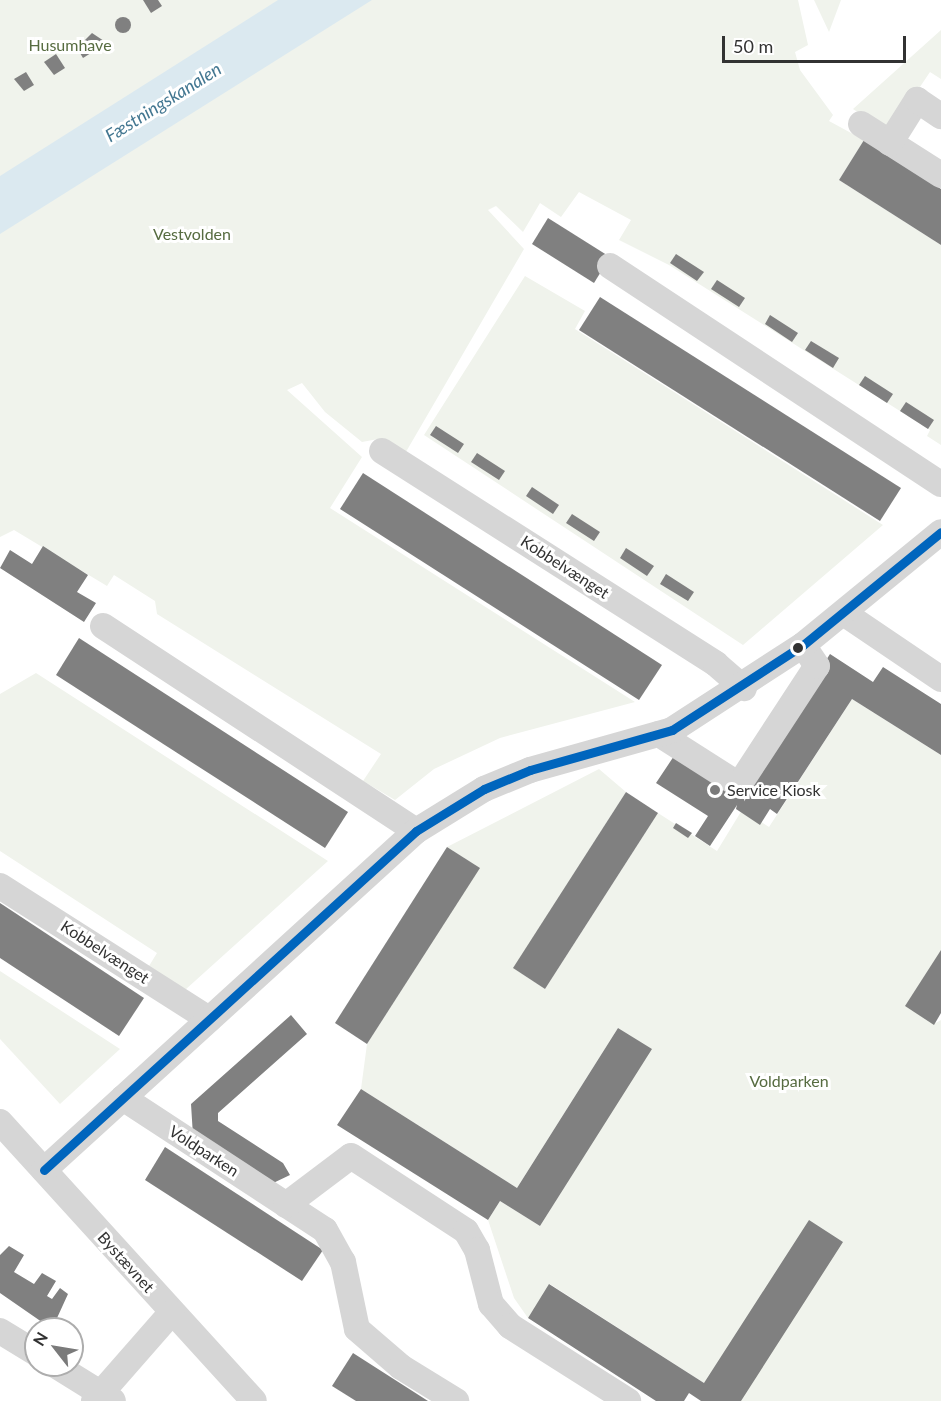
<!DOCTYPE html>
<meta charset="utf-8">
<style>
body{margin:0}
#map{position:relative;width:941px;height:1401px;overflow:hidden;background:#fff;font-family:Lato,sans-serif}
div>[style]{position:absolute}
.green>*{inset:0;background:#f0f3ec}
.water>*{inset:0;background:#dbe9f0}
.building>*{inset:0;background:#808080}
.round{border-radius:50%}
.minor>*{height:26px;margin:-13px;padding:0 13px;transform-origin:13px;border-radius:13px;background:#d6d6d6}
.bus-1>*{height:9px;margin:-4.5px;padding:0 4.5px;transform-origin:4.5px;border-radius:4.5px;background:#0065bd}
.dots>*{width:16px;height:16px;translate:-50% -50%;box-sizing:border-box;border:3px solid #fff;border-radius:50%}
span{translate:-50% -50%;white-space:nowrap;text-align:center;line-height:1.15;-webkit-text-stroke:6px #fff;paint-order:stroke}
.park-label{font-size:16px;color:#576c41}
.street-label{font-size:16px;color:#323232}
.poi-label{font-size:16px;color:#323232}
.left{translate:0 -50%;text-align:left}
.water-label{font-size:18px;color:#437791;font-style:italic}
.north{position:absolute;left:24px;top:1317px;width:60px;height:60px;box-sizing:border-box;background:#fff;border:2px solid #adadad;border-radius:50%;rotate:301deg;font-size:16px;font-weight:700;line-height:24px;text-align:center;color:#323232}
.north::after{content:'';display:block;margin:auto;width:21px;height:27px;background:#7a7a7a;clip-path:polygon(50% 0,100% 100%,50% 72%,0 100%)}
.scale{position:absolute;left:722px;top:36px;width:184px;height:27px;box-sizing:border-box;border:3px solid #323232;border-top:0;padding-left:8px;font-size:18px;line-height:21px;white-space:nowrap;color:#323232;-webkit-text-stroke:4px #fff;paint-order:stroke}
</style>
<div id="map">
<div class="green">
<i style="clip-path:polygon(0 0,798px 0,808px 45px,795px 52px,800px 70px,833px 115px,829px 121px,864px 140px,839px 180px,941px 245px,941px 445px,927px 436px,930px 430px,669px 265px,619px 240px,631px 220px,579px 192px,561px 217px,540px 203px,523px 232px,496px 206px,488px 210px,524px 249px,403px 457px,378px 439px,362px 442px,325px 412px,302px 383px,287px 390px,362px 457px,330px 508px,635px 702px,500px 738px,434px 769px,395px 800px,363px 781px,381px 754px,157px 614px,155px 601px,114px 575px,107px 586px,14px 530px,0 537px)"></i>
<i style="clip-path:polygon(814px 0,841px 0,829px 32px)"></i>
<i style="clip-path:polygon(941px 30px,941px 79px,930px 72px,889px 133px,853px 109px)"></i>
<i style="clip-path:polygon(525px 276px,585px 311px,575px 329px,883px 525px,743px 645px,424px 435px)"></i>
<i style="clip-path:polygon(36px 673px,328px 861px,185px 990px,149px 966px,157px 953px,0 851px,0 694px)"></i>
<i style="clip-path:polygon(852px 699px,941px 755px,941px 952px,934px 1024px,941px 1020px,941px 1401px,741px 1401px,704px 1383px,550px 1284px,528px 1318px,514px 1298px,488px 1220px,500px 1201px,540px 1226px,651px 1049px,618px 1028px,517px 1188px,361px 1089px,367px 1044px,479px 868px,447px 847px,599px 769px,626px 792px,514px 968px,545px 989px,658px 813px,717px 851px,742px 810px,769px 827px)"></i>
<i style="clip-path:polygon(0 971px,120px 1049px,60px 1104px,0 1039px)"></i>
</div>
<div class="water">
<i style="clip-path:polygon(278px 0,372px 0,0 234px,0 176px)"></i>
</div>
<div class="building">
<i style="clip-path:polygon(143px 0,158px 0,162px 6px,151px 13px)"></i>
<i class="round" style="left:115px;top:17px;width:16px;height:16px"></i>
<i style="clip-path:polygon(92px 33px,107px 43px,83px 58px,77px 48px)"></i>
<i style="clip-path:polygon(56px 54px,65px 68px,54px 75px,44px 62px)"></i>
<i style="clip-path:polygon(26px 72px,34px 85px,24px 91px,14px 79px)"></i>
<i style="clip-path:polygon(864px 140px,941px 189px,941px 245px,839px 180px)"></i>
<i style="clip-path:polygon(548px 218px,610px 257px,594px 283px,532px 244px)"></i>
<i style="clip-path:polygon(676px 254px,704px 272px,697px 281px,670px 263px)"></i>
<i style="clip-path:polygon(717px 280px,745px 298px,739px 307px,711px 289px)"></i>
<i style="clip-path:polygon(600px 297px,901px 488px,880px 521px,579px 330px)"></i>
<i style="clip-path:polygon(770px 315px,798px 333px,792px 342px,765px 324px)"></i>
<i style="clip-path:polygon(811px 341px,839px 358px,833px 368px,805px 350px)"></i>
<i style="clip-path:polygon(865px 376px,893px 394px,887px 403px,859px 385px)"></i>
<i style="clip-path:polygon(906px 402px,934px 420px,928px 429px,900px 411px)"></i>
<i style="clip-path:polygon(436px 426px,464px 444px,458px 453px,430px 435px)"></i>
<i style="clip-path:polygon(477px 453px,505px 471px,499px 480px,471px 462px)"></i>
<i style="clip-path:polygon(363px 473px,662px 665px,639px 700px,340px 509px)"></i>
<i style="clip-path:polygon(532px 487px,559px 505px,553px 514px,526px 496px)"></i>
<i style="clip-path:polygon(572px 514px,600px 532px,594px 541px,566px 523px)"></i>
<i style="clip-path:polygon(43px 546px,88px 575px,77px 592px,96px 603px,84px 622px,0 568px,10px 550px,32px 564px)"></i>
<i style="clip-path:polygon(626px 548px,654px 566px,647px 576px,620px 558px)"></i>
<i style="clip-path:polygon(666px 574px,694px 592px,688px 601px,660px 584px)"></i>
<i style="clip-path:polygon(79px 638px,348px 812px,325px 848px,56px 675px)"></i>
<i style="clip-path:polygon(830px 654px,873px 682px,883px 667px,941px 704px,941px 755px,852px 699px,777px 814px,770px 809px,760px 825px,736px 809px,739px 796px)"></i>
<i style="clip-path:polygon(674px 756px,741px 799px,710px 846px,695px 836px,708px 816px,656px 783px)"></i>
<i style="clip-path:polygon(626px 792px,658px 813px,545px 989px,513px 968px)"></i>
<i style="clip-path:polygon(676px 823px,692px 833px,688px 838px,673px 828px)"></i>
<i style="clip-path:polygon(447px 847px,480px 868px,367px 1044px,335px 1023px)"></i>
<i style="clip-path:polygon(0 903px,144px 998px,119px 1036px,0 958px)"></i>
<i style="clip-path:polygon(941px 950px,941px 1013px,934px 1025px,905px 1006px)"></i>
<i style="clip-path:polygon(291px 1015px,307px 1034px,218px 1113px,218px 1121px,283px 1163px,290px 1175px,269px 1185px,193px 1136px,191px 1104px)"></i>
<i style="clip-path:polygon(618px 1028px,652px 1049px,540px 1226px,500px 1201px,488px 1220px,337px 1125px,361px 1089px,517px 1188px)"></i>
<i style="clip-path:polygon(165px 1147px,323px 1250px,302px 1281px,145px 1180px)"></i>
<i style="clip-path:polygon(809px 1220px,843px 1242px,741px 1401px,701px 1401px,689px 1393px,684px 1401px,656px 1401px,528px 1318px,549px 1284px,704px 1383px)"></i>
<i style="clip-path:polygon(9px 1246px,24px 1255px,14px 1272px,34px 1284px,42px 1273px,56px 1281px,47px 1296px,52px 1299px,60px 1288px,68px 1294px,52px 1329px,0 1293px,0 1255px)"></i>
<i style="clip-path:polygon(353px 1353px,428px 1401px,356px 1401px,332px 1386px)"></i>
</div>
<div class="minor">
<i style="left:861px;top:124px;width:95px;rotate:32.5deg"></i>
<i style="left:890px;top:143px;width:51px;rotate:-57.9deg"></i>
<i style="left:917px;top:100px;width:29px;rotate:34deg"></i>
<i style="left:610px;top:266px;width:396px;rotate:33.4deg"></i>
<i style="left:382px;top:451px;width:396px;rotate:32.5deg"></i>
<i style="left:716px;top:664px;width:37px;rotate:41deg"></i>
<i style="left:845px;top:614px;width:116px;rotate:34.1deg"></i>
<i style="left:103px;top:626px;width:374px;rotate:33.2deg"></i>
<i style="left:659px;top:734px;width:95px;rotate:32.5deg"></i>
<i style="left:739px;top:785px;width:142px;rotate:-56.8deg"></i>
<i style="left:817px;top:666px;width:25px;rotate:-124deg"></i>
<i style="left:0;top:886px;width:248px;rotate:32.5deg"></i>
<i style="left:123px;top:1098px;width:241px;rotate:33.2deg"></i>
<i style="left:325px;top:1230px;width:37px;rotate:61deg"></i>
<i style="left:343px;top:1262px;width:68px;rotate:78.2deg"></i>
<i style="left:357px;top:1329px;width:58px;rotate:40.8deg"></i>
<i style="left:401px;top:1367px;width:65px;rotate:31.7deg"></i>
<i style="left:0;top:1122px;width:377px;rotate:47.7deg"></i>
<i style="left:44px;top:1170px;width:503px;rotate:-42.34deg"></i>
<i style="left:416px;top:831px;width:80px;rotate:-31.7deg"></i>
<i style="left:484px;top:789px;width:50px;rotate:-22.4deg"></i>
<i style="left:530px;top:770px;width:148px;rotate:-15.7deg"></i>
<i style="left:672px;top:730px;width:156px;rotate:-33deg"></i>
<i style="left:803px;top:645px;width:178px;rotate:-39.3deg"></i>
<i style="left:286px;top:1205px;width:81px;rotate:-37deg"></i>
<i style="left:351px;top:1156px;width:137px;rotate:33.1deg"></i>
<i style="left:466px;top:1231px;width:22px;rotate:60deg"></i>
<i style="left:477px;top:1250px;width:56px;rotate:75.5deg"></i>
<i style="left:491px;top:1304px;width:29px;rotate:49deg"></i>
<i style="left:510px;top:1326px;width:140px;rotate:32.4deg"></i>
<i style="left:0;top:1331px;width:42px;rotate:31.4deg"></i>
<i style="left:55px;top:1365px;width:68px;rotate:31.8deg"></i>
<i style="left:94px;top:1401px;width:117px;rotate:-48.8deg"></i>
</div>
<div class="bus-1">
<i style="left:44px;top:1170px;width:503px;rotate:-42.34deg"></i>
<i style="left:416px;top:831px;width:80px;rotate:-31.7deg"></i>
<i style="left:484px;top:789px;width:50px;rotate:-22.4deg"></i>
<i style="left:530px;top:770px;width:148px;rotate:-15.7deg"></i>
<i style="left:672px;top:730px;width:156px;rotate:-33deg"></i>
<i style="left:803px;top:645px;width:178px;rotate:-39.3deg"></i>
</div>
<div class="dots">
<i style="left:798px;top:648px;background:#323232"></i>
<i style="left:715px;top:790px;background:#7a7a7a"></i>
</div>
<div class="park-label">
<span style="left:70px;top:45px">Husumhave</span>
<span style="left:192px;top:234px">Vestvolden</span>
<span style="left:789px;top:1081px">Voldparken</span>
</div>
<div class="street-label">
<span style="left:565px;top:567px;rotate:33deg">Kobbelvænget</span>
<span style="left:105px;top:952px;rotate:33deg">Kobbelvænget</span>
<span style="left:204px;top:1151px;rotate:33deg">Voldparken</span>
<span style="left:126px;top:1262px;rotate:48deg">Bystævnet</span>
</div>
<div class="poi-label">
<span class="left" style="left:727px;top:790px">Service Kiosk</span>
</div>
<div class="water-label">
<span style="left:163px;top:102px;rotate:-32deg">Fæstningskanalen</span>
</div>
<div class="north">N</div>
<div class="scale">50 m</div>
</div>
